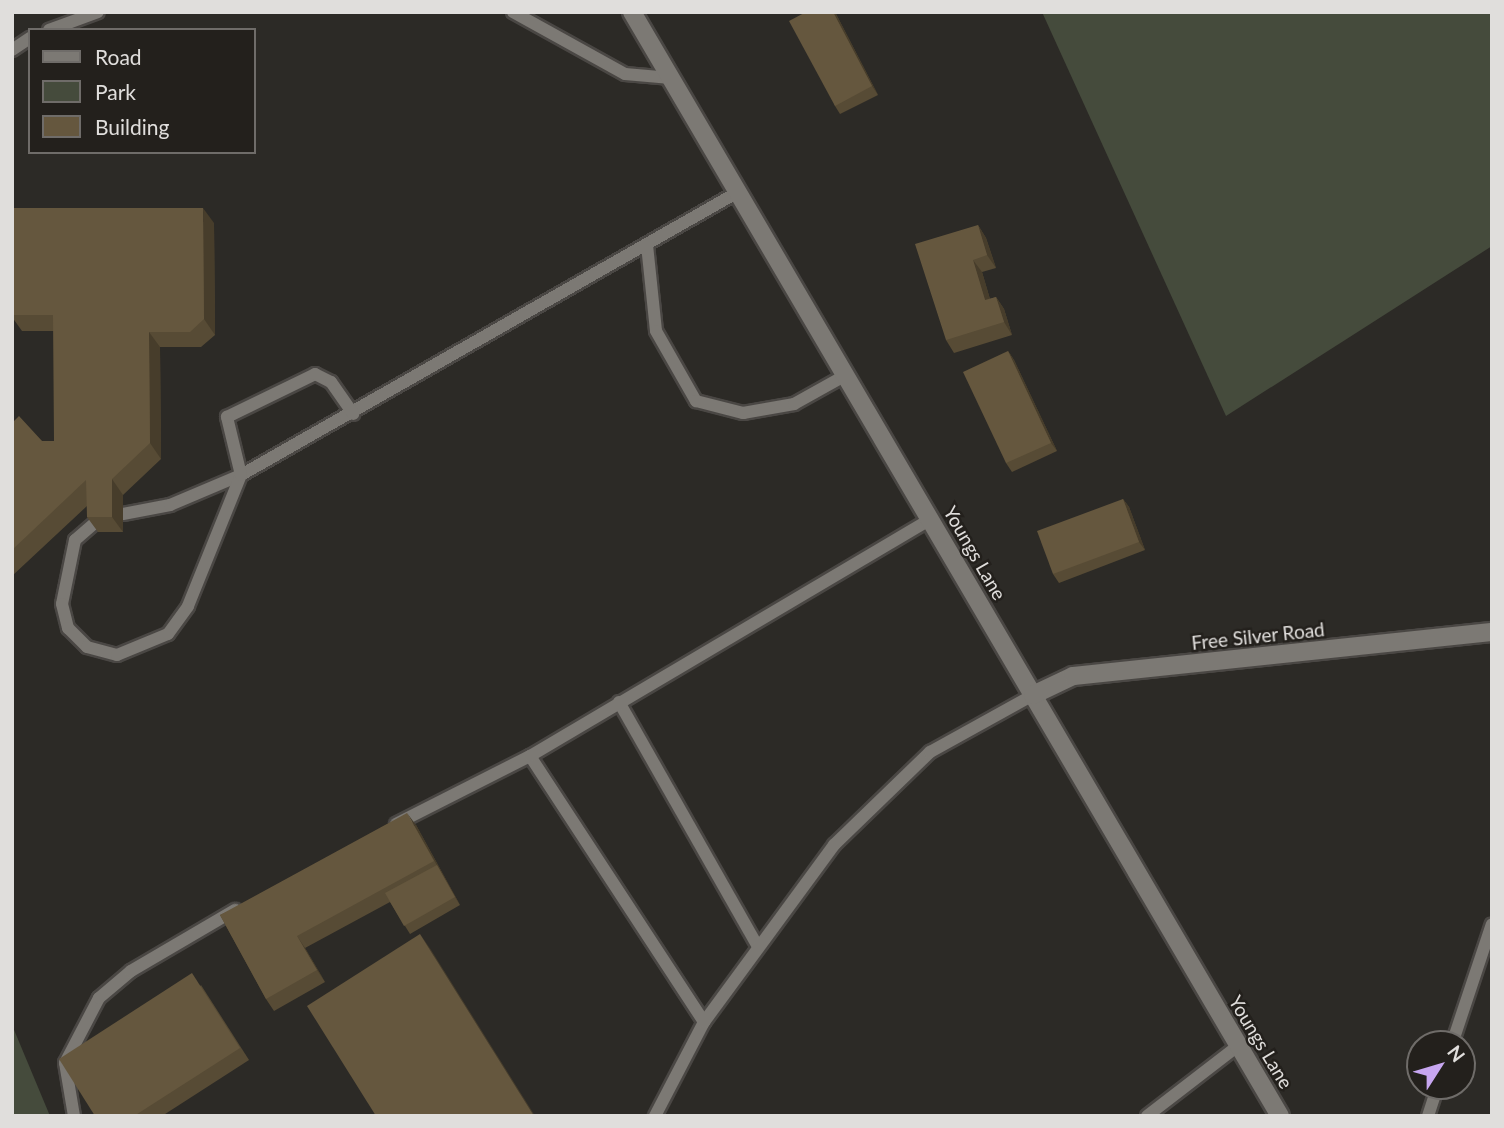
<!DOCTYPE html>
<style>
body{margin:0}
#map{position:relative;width:1504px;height:1128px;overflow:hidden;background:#2c2a26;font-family:Lato,sans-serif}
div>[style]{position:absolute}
.green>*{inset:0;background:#454b3c}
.roads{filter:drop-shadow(2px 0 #4a4744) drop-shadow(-2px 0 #4a4744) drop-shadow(0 2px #4a4744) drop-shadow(0 -2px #4a4744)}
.lane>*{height:12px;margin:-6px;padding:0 6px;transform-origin:6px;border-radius:6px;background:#7c7974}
.street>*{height:18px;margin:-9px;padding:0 9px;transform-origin:9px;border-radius:9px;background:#7c7974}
.wall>*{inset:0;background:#574b35}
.shaded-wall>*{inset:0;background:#473d2b}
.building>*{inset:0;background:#65573e}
span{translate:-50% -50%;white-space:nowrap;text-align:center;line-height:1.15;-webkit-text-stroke:5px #23201c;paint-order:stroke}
.street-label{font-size:19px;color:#e0dedc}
.frame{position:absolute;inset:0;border:14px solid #e0dedc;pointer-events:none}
.legend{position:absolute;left:28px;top:28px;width:228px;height:126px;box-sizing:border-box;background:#23201c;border:2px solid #6f6c69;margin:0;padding:9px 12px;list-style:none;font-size:21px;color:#e0dedc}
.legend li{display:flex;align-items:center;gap:14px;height:35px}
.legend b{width:35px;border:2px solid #6f6c69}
.north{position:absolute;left:1406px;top:1030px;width:70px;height:70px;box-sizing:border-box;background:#23201c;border:2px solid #6f6c69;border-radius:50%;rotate:53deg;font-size:19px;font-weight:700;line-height:28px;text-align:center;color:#e0dedc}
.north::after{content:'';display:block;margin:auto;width:24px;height:32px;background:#c7a6f0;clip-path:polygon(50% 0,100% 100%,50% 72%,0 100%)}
</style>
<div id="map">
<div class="green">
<i style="clip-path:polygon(1042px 12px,1492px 12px,1492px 246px,1226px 416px)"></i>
<i style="clip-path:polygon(12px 1025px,50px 1116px,12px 1116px)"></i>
</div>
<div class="roads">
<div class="lane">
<i style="left:513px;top:12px;width:128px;rotate:29deg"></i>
<i style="left:625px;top:74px;width:46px;rotate:5deg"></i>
<i style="left:49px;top:30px;width:52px;rotate:-20.2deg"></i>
<i style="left:12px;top:50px;width:22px;rotate:-34deg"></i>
<i style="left:647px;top:245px;width:86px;rotate:84deg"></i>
<i style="left:656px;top:331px;width:81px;rotate:60.3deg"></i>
<i style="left:696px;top:401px;width:49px;rotate:14.3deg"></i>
<i style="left:743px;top:413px;width:52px;rotate:-10deg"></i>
<i style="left:794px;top:404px;width:60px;rotate:-29.1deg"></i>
<i style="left:123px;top:514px;width:48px;rotate:-10.8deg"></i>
<i style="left:170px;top:505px;width:77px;rotate:-22.9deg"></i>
<i style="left:241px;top:475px;width:572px;rotate:-29.66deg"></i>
<i style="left:97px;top:521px;width:29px;rotate:139deg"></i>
<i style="left:75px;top:540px;width:65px;rotate:101.5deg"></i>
<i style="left:62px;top:604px;width:25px;rotate:76deg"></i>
<i style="left:68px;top:628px;width:27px;rotate:45deg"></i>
<i style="left:87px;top:647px;width:31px;rotate:15deg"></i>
<i style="left:117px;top:655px;width:55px;rotate:-22.4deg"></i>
<i style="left:168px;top:634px;width:34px;rotate:-54deg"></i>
<i style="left:188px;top:606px;width:141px;rotate:-68deg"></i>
<i style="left:241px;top:475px;width:60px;rotate:-103.6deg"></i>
<i style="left:227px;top:417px;width:98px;rotate:-26deg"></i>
<i style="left:315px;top:374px;width:18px;rotate:27deg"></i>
<i style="left:331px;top:382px;width:39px;rotate:55deg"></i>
<i style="left:619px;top:702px;width:279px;rotate:60.4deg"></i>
<i style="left:530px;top:756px;width:318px;rotate:56.8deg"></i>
<i style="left:396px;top:824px;width:150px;rotate:-26.9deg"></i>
<i style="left:530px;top:756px;width:466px;rotate:-30.6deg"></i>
<i style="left:1452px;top:1044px;width:126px;rotate:-71.6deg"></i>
<i style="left:74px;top:1116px;width:54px;rotate:-99.6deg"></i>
<i style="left:65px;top:1063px;width:73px;rotate:-62.4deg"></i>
<i style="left:99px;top:998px;width:42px;rotate:-40.2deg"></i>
<i style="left:131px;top:971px;width:121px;rotate:-30.4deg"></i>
<i style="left:655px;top:1116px;width:106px;rotate:-62.5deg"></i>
<i style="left:704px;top:1022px;width:220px;rotate:-53.7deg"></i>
<i style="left:834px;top:845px;width:134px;rotate:-44.1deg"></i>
<i style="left:930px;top:752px;width:118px;rotate:-29deg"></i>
<i style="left:1147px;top:1116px;width:115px;rotate:-37.6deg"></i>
<i style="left:1428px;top:1116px;width:32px;rotate:-72deg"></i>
</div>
<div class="street">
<i style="left:632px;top:12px;width:1280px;rotate:59.59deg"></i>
<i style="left:1033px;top:695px;width:44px;rotate:-25.4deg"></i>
<i style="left:1073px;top:676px;width:421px;rotate:-6deg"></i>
</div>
</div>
<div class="wall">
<i style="clip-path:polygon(806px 12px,835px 12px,878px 95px,840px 114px,835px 106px)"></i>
<i style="clip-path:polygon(12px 208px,214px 223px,215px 335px,201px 347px,160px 347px,161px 459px,123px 495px,123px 532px,98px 532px,87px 517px,87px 506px,12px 576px,12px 423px,42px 441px,54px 441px,54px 331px,22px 331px,12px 317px)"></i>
<i style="clip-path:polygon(978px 225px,986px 238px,996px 268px,982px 272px,990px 299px,996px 297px,1004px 309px,1012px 335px,954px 353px,946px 340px)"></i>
<i style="clip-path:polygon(1008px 351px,1014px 360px,1057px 451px,1012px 472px,1006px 463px)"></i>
<i style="clip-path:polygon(1123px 499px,1129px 507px,1145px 550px,1059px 583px,1053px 574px)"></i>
<i style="clip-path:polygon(416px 825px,460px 905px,410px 934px,390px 902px,305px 948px,325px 982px,274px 1011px,266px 999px,220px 915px)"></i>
<i style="clip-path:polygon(201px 985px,249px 1060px,162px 1116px,95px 1116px)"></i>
</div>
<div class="shaded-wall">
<i style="clip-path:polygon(833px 12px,835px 12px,878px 95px,872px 86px)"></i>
<i style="clip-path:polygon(203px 208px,214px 223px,215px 335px,204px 319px)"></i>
<i style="clip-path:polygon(978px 225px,986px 238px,996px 268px,987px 255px)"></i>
<i style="clip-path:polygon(973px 260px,982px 272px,994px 313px,985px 300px)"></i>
<i style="clip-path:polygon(996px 297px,1004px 309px,1012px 335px,1004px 322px)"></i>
<i style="clip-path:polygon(149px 332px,160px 347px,161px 459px,150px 443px)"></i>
<i style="clip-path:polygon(1008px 351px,1014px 360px,1057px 451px,1051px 443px)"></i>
<i style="clip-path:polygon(112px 479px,123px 495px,123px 532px,112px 517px)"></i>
<i style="clip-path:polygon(1123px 499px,1129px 507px,1145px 550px,1139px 542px)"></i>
<i style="clip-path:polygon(407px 813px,416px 825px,460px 905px,455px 897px)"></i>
<i style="clip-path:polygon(420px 934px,431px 950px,535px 1116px,534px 1116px)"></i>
<i style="clip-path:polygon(297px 936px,305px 948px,325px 982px,317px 970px)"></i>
</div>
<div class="building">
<i style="clip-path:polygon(806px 12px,833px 12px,872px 86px,835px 106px,789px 21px)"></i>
<i style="clip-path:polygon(12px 208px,203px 208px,204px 319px,190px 332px,149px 332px,150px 443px,112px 479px,112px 517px,87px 517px,86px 480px,12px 550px,12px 423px,19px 416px,42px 441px,54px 441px,53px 315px,12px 315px)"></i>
<i style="clip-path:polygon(978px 225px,987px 255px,973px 260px,985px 300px,996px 297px,1004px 322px,946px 340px,915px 244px)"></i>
<i style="clip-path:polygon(1008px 351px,1051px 443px,1006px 463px,963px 372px)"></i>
<i style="clip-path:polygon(1123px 499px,1139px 542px,1053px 574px,1037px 531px)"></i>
<i style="clip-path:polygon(407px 813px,434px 861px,297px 936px,317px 970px,266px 999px,220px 915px)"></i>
<i style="clip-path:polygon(437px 865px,455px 897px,404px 926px,385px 893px)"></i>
<i style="clip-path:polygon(420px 934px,534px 1116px,376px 1116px,307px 1006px)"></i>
<i style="clip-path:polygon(192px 973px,240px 1048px,134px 1116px,95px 1116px,59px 1059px)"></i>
</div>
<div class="street-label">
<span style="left:975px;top:553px;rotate:60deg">Youngs Lane</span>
<span style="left:1258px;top:636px;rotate:-6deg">Free Silver Road</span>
<span style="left:1261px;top:1042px;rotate:59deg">Youngs Lane</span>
</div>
<div class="frame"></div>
<ul class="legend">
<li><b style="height:9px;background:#7c7974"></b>Road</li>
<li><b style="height:19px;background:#454b3c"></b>Park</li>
<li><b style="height:19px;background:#65573e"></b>Building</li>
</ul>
<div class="north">N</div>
</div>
